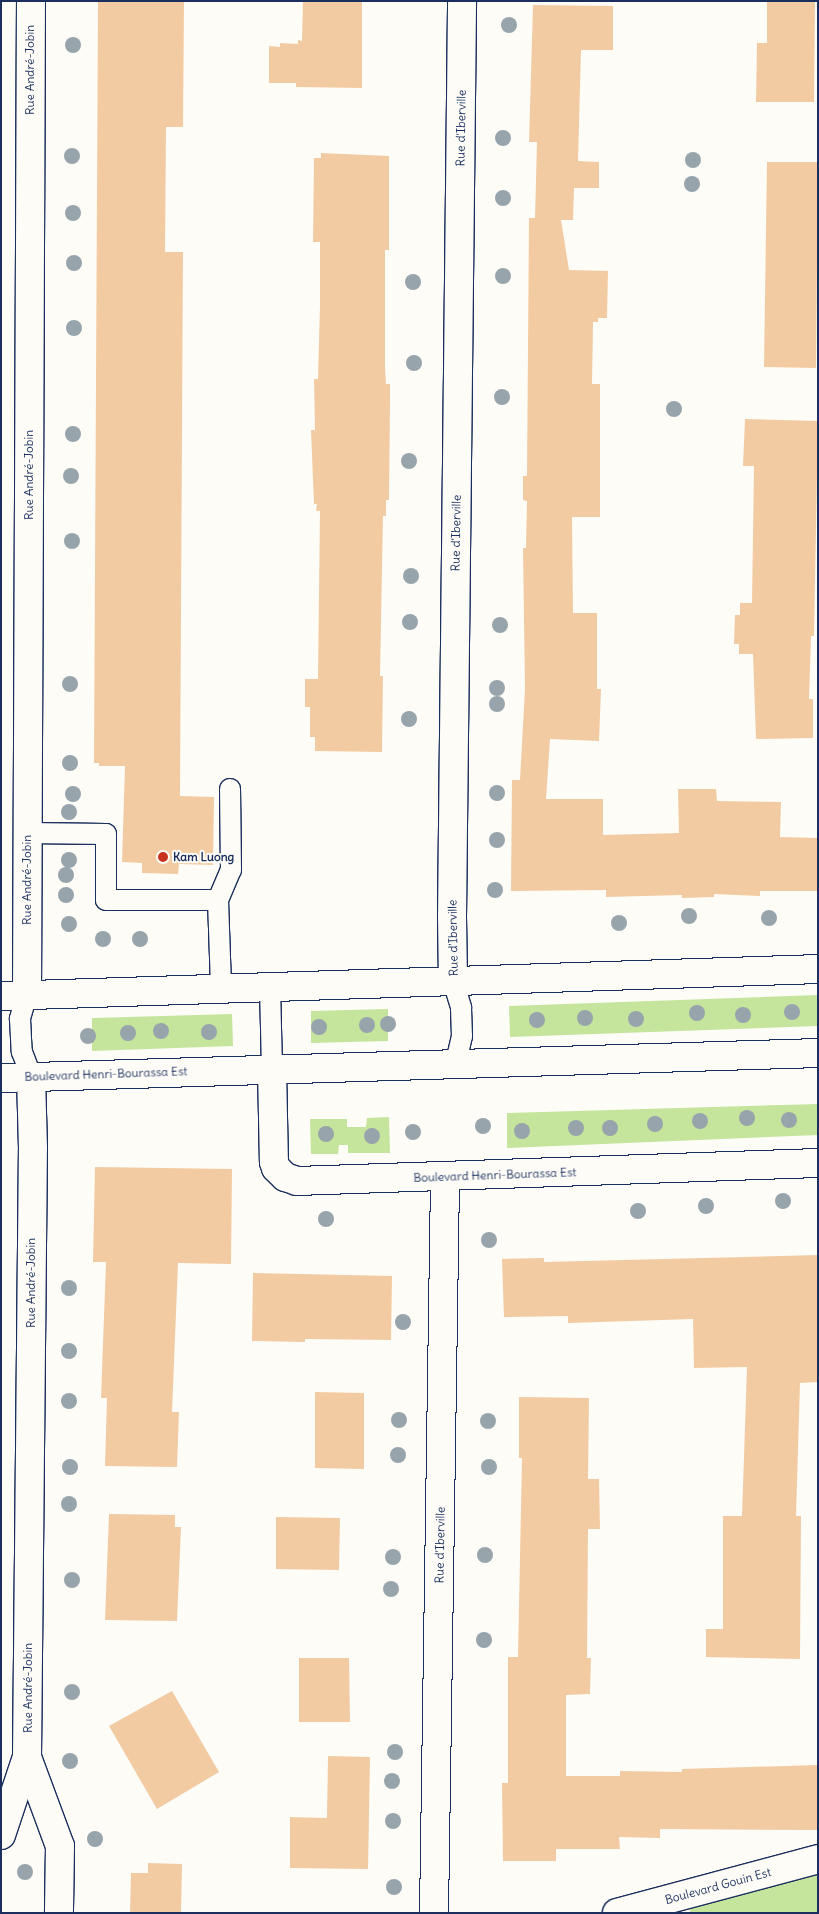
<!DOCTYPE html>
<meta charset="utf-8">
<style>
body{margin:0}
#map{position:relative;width:819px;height:1914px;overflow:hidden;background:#fdfcf7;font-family:Delius,sans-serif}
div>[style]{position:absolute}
.green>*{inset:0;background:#c5e59d}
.building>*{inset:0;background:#f2cba2}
.roads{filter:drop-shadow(1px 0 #1b2f5e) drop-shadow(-1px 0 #1b2f5e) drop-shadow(0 1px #1b2f5e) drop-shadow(0 -1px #1b2f5e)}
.lane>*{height:20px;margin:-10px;padding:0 10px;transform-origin:10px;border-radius:10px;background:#fdfcf7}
.street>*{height:28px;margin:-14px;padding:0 14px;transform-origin:14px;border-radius:14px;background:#fdfcf7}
.secondary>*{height:28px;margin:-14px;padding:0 14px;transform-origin:14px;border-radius:14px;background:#fdfcf7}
.primary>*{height:28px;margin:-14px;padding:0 14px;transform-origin:14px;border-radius:14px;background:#fdfcf7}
.trees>*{width:16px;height:16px;margin:-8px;border-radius:50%;background:#98a4ac}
.dots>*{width:14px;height:14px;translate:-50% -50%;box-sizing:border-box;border:2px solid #fdfcf7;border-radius:50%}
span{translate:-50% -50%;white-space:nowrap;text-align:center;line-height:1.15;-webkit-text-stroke:4px #fdfcf7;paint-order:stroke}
.street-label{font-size:12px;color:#1b2f5e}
.poi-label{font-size:12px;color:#1b2f5e;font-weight:700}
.left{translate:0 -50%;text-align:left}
.frame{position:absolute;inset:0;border:2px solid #1b2f5e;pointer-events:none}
</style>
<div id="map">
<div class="green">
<i style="clip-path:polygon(818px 995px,818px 1026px,510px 1037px,509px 1006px)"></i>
<i style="clip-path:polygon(388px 1009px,388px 1041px,311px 1043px,311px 1011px)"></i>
<i style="clip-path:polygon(232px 1014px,233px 1046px,92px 1051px,92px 1018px)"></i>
<i style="clip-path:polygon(818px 1104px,818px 1135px,507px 1148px,507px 1113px)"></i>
<i style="clip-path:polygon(389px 1117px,390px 1153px,348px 1153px,348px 1145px,339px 1145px,338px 1154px,311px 1154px,310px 1119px,347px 1119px,347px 1127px,366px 1127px,367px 1118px)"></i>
<i style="clip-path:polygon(818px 1872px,818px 1913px,690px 1913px,690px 1904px)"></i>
</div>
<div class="building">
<i style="clip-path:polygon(98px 1px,184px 1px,183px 127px,166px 127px,165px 252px,183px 252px,180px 796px,214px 797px,213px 865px,179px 864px,178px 874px,142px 873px,142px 863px,122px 862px,125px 766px,99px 766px,99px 763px,94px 763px)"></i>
<i style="clip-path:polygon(303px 1px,362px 1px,362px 88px,296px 87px,296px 83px,269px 83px,269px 46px,280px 47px,280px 43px,298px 44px,298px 40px,302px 41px)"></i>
<i style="clip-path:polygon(767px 1px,815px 1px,814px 102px,756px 102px,757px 43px,767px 43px)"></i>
<i style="clip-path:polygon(533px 5px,613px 6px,613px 50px,581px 50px,578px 161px,599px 162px,599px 188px,574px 188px,573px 220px,561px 220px,569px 270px,608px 271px,607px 318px,598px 318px,598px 322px,593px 322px,592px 384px,600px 384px,600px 517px,572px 517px,573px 613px,597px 613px,597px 689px,601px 689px,599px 741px,550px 739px,546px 799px,603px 799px,603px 835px,679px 833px,678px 789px,716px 789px,717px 801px,781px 802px,780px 837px,818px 838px,818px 891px,760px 891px,760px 896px,714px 894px,714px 897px,682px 898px,682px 895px,606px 897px,606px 890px,511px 891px,512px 780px,520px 780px,525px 689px,523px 548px,526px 548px,527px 501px,523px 500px,523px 476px,527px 476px,529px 218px,535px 218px,537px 142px,529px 142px)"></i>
<i style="clip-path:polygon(321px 153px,389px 156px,389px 250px,385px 250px,385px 368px,386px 384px,390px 384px,390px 403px,389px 500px,386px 500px,386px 516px,383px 516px,380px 676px,383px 676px,382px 752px,315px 751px,315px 737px,310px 737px,310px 707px,305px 707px,305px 679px,318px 679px,320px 511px,316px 511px,317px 504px,314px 504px,311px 430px,315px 430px,314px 379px,318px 379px,320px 306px,320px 242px,313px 242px,314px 158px,321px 158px)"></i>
<i style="clip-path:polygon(767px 162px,818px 162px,816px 368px,764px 367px)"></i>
<i style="clip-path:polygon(745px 419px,818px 421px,814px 636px,811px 636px,809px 699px,813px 699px,813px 738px,756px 739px,753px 654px,739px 654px,739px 644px,734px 644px,735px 615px,740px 615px,740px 603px,752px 603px,754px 466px,743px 466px)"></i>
<i style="clip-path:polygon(95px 1167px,232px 1169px,231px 1264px,178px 1263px,172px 1412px,179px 1412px,177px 1467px,105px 1466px,107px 1398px,101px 1398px,106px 1262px,93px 1262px)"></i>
<i style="clip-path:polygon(818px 1255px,818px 1382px,800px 1383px,796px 1516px,801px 1516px,800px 1659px,706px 1657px,706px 1629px,723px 1629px,723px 1516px,742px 1516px,747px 1367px,694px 1368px,693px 1319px,568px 1323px,568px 1316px,504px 1317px,502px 1259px,544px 1258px,544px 1262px)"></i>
<i style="clip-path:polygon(253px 1273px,392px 1276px,391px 1340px,305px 1339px,305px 1342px,252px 1341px)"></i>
<i style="clip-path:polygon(315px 1392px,364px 1393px,364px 1469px,315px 1468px)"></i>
<i style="clip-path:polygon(519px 1397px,589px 1398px,588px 1479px,599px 1479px,600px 1529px,588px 1529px,587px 1658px,591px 1658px,590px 1694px,566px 1695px,566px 1776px,620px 1776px,620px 1771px,682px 1772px,682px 1769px,818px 1765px,818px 1830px,660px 1829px,660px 1838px,619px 1837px,620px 1849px,556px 1849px,556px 1861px,503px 1861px,502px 1783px,508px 1783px,508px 1657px,518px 1657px,522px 1458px,519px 1458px)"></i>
<i style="clip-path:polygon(109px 1514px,175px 1515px,175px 1527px,181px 1527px,177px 1621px,105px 1620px)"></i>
<i style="clip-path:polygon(276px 1517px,340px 1518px,339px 1570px,276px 1569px)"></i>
<i style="clip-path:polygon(299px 1658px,349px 1658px,350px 1722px,299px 1722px)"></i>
<i style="clip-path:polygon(172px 1691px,219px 1772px,157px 1809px,109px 1726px)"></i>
<i style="clip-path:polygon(328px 1756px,370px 1757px,368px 1869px,290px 1868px,290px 1817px,327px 1818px)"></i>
<i style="clip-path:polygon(148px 1863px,182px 1864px,181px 1913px,130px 1913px,131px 1873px,148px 1873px)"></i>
</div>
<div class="roads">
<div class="lane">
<i style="left:27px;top:833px;width:79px;rotate:0.7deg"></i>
<i style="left:106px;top:834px;width:66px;rotate:90deg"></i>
<i style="left:106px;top:900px;width:112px"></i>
<i style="left:218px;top:900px;width:88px;rotate:88deg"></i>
<i style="left:218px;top:900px;width:33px;rotate:-67deg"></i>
<i style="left:231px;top:870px;width:81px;rotate:-90.7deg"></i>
<i style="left:453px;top:981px;width:28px;rotate:73deg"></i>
<i style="left:461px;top:1008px;width:28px;rotate:88deg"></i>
<i style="left:462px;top:1036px;width:28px;rotate:103deg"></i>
<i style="left:270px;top:987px;width:82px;rotate:88.6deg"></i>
<i style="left:27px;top:994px;width:26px;rotate:106deg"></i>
<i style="left:20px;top:1019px;width:33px;rotate:87deg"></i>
<i style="left:22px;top:1052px;width:26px;rotate:69deg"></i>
</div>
<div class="street">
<i style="left:453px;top:981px;width:64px;rotate:-90.9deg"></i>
<i style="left:452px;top:917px;width:916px;rotate:-89.37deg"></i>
<i style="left:27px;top:994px;width:993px;rotate:-89.77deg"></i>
<i style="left:272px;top:1069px;width:93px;rotate:88.8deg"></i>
<i style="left:274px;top:1162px;width:6px;rotate:72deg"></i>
<i style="left:276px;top:1168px;width:13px;rotate:45deg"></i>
<i style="left:285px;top:1177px;width:13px;rotate:18deg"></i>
<i style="left:297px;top:1181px;width:521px;rotate:-1.98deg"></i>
<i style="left:27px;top:1757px;width:95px;rotate:69.7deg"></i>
<i style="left:60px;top:1846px;width:67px;rotate:90.9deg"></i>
<i style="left:1px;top:1835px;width:82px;rotate:-71.6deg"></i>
<i style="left:27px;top:1757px;width:609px;rotate:-89.44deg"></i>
<i style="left:33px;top:1148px;width:72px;rotate:-91.6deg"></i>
<i style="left:434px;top:1913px;width:736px;rotate:-89.14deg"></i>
</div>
<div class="secondary">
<i style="left:617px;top:1913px;width:208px;rotate:-15deg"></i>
</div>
<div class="primary">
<i style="left:1px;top:996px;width:817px;rotate:-1.89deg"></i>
<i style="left:1px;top:1078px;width:817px;rotate:-1.75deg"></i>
</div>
</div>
<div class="trees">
<i style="left:509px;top:25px"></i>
<i style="left:73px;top:45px"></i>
<i style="left:503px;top:138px"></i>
<i style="left:72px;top:156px"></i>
<i style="left:693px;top:160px"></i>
<i style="left:692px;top:184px"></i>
<i style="left:503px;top:198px"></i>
<i style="left:73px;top:213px"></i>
<i style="left:74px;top:263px"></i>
<i style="left:503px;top:276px"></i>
<i style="left:413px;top:282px"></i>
<i style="left:74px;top:328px"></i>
<i style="left:414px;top:363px"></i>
<i style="left:502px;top:397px"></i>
<i style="left:674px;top:409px"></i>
<i style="left:73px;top:434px"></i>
<i style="left:409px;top:461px"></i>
<i style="left:71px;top:476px"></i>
<i style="left:72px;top:541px"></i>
<i style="left:411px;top:576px"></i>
<i style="left:410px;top:622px"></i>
<i style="left:500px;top:625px"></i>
<i style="left:70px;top:684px"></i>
<i style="left:497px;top:688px"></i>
<i style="left:497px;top:704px"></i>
<i style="left:409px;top:719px"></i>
<i style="left:70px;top:763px"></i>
<i style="left:497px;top:793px"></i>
<i style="left:73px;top:794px"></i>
<i style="left:69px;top:812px"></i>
<i style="left:497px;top:840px"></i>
<i style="left:69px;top:860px"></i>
<i style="left:66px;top:875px"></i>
<i style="left:495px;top:890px"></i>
<i style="left:66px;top:895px"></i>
<i style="left:689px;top:916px"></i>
<i style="left:769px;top:918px"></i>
<i style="left:619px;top:923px"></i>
<i style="left:69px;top:924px"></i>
<i style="left:103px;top:939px"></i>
<i style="left:140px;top:939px"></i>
<i style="left:792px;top:1012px"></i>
<i style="left:697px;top:1013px"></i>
<i style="left:743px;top:1015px"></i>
<i style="left:585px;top:1018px"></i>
<i style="left:636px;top:1019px"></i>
<i style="left:537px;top:1020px"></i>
<i style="left:388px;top:1024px"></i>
<i style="left:367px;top:1025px"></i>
<i style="left:319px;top:1027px"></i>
<i style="left:161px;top:1031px"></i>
<i style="left:209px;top:1032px"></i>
<i style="left:128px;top:1033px"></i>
<i style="left:88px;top:1036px"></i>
<i style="left:747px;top:1118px"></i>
<i style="left:789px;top:1120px"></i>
<i style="left:700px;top:1121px"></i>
<i style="left:655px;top:1124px"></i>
<i style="left:483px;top:1126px"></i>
<i style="left:576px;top:1128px"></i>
<i style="left:610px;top:1128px"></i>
<i style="left:522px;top:1131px"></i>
<i style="left:413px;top:1132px"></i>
<i style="left:326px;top:1134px"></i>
<i style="left:372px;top:1136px"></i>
<i style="left:783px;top:1201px"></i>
<i style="left:706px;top:1206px"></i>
<i style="left:638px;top:1211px"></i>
<i style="left:326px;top:1219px"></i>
<i style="left:489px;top:1240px"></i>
<i style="left:69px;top:1288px"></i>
<i style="left:403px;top:1322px"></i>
<i style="left:69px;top:1351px"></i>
<i style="left:69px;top:1401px"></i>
<i style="left:399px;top:1420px"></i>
<i style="left:488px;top:1421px"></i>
<i style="left:398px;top:1455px"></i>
<i style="left:70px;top:1467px"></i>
<i style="left:489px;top:1467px"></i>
<i style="left:69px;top:1504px"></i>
<i style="left:485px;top:1555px"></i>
<i style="left:393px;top:1557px"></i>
<i style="left:72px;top:1580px"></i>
<i style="left:391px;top:1589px"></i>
<i style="left:484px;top:1640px"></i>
<i style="left:72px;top:1692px"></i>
<i style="left:395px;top:1752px"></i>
<i style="left:70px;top:1761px"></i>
<i style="left:392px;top:1781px"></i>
<i style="left:393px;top:1821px"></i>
<i style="left:95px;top:1839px"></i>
<i style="left:25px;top:1872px"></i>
<i style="left:394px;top:1887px"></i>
</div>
<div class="dots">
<i style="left:163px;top:857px;background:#c8321e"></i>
</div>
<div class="street-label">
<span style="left:30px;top:70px;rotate:-90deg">Rue André-Jobin</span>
<span style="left:461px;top:128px;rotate:-89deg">Rue d'Iberville</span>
<span style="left:29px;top:475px;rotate:-90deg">Rue André-Jobin</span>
<span style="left:456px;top:533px;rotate:-89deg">Rue d'Iberville</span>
<span style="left:27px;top:880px;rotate:-90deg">Rue André-Jobin</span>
<span style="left:453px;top:938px;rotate:-91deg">Rue d'Iberville</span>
<span style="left:106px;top:1074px;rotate:-2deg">Boulevard Henri-Bourassa Est</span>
<span style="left:495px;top:1175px;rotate:-2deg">Boulevard Henri-Bourassa Est</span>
<span style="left:31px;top:1283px;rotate:-90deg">Rue André-Jobin</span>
<span style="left:440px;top:1545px;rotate:-89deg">Rue d'Iberville</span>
<span style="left:28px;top:1688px;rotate:-90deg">Rue André-Jobin</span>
<span style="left:718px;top:1886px;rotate:-15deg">Boulevard Gouin Est</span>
</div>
<div class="poi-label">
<span class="left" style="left:173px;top:857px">Kam Luong</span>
</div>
<div class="frame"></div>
</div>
